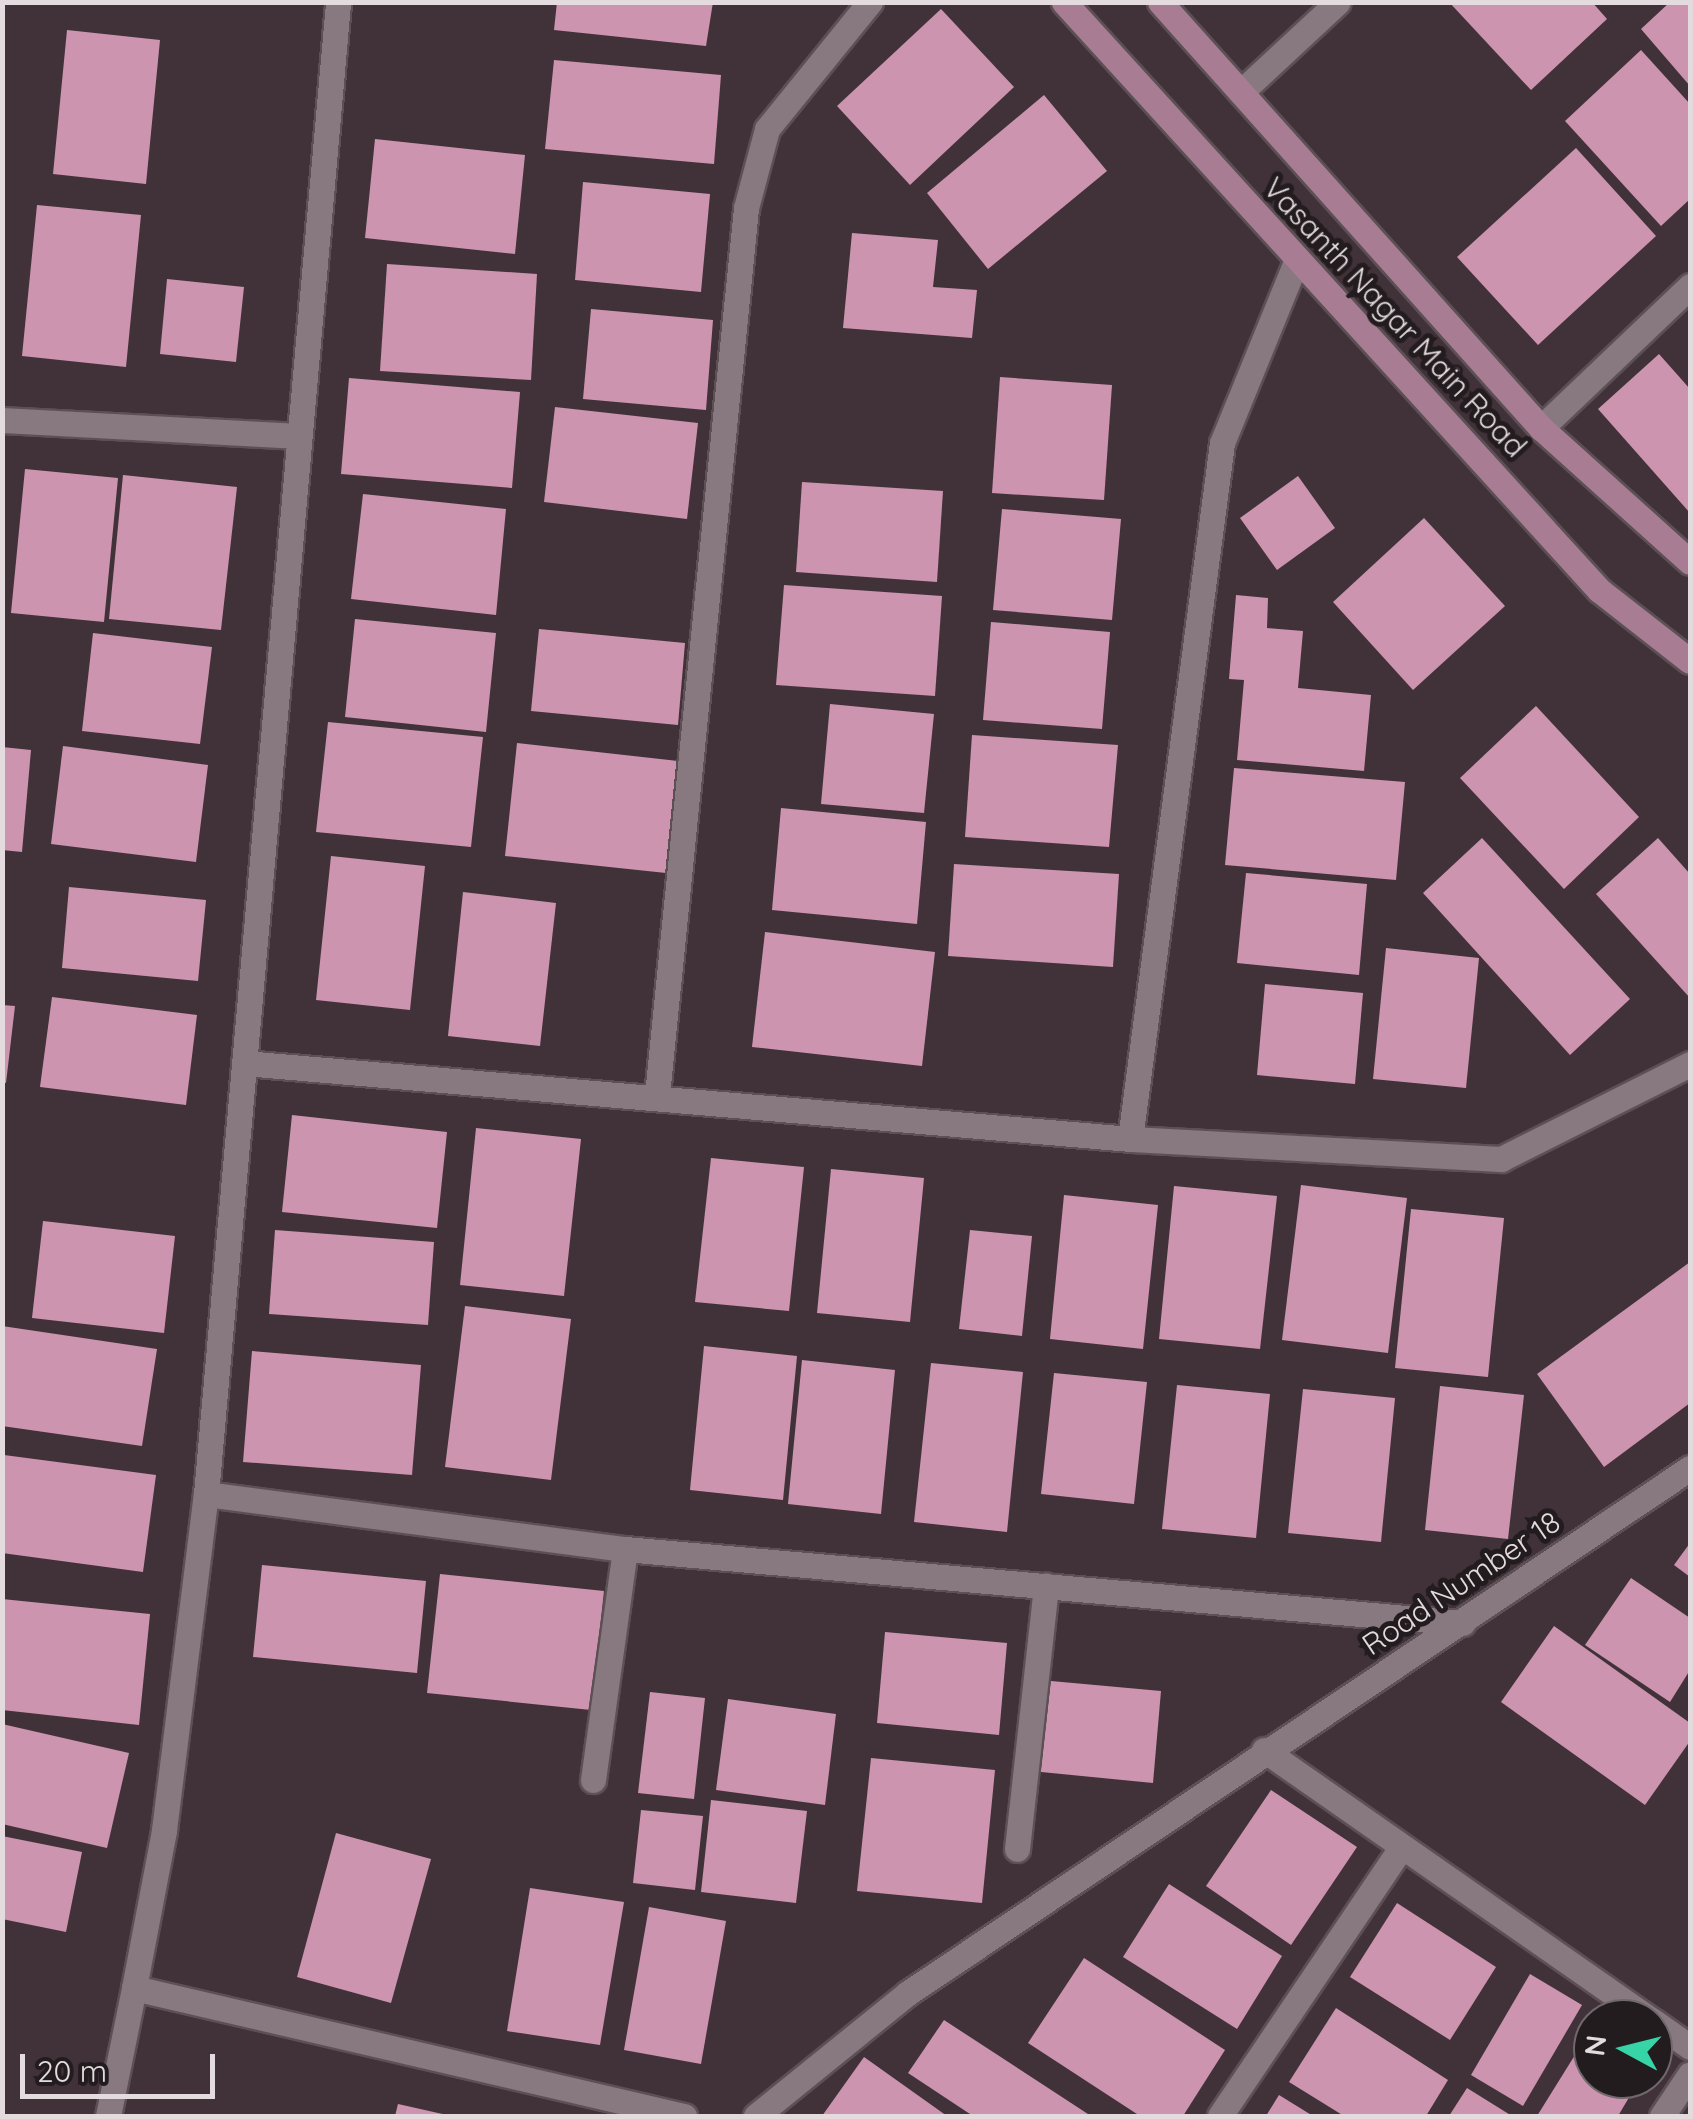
<!DOCTYPE html>
<style>
body{margin:0}
#map{position:relative;width:1693px;height:2119px;overflow:hidden;background:#413239;font-family:Quicksand,sans-serif}
div>[style]{position:absolute}
.building>*{inset:0;background:#cd94b0}
.roads{filter:drop-shadow(2px 0 #5c5055) drop-shadow(-2px 0 #5c5055) drop-shadow(0 2px #5c5055) drop-shadow(0 -2px #5c5055)}
.street>*{height:25px;margin:-12.5px;padding:0 12.5px;transform-origin:12.5px;border-radius:12.5px;background:#88787f}
.secondary>*{height:25px;margin:-12.5px;padding:0 12.5px;transform-origin:12.5px;border-radius:12.5px;background:#a87c92}
span{translate:-50% -50%;white-space:nowrap;text-align:center;line-height:1.15;-webkit-text-stroke:10px #231c1f;paint-order:stroke}
.street-label{font-size:30px;color:#e4dbdf}
.frame{position:absolute;inset:0;border:5px solid #e4dbdf;pointer-events:none}
.north{position:absolute;left:1573px;top:1999px;width:100px;height:100px;box-sizing:border-box;background:#231c1f;border:2px solid #70686c;border-radius:50%;rotate:277deg;font-size:28px;font-weight:700;line-height:40px;text-align:center;color:#e4dbdf}
.north::after{content:'';display:block;margin:auto;width:35px;height:45px;background:#36d4a7;clip-path:polygon(50% 0,100% 100%,50% 72%,0 100%)}
.scale{position:absolute;left:20px;top:2054px;width:195px;height:45px;box-sizing:border-box;border:5px solid #e4dbdf;border-top:0;padding-left:12px;font-size:30px;line-height:35px;white-space:nowrap;color:#e4dbdf;-webkit-text-stroke:8px #231c1f;paint-order:stroke}
</style>
<div id="map">
<div class="building">
<i style="clip-path:polygon(557px 2px,713px 2px,706px 46px,554px 30px)"></i>
<i style="clip-path:polygon(1449px 2px,1592px 2px,1607px 19px,1531px 90px)"></i>
<i style="clip-path:polygon(1670px 2px,1690px 2px,1690px 86px,1641px 29px)"></i>
<i style="clip-path:polygon(941px 9px,1014px 87px,910px 185px,837px 106px)"></i>
<i style="clip-path:polygon(67px 30px,160px 40px,146px 184px,53px 174px)"></i>
<i style="clip-path:polygon(1641px 50px,1690px 104px,1690px 199px,1661px 226px,1565px 121px)"></i>
<i style="clip-path:polygon(554px 60px,721px 75px,714px 164px,545px 149px)"></i>
<i style="clip-path:polygon(1044px 95px,1107px 171px,988px 269px,927px 193px)"></i>
<i style="clip-path:polygon(375px 139px,525px 155px,515px 254px,365px 238px)"></i>
<i style="clip-path:polygon(1576px 148px,1656px 236px,1538px 345px,1457px 257px)"></i>
<i style="clip-path:polygon(583px 182px,710px 194px,701px 292px,575px 280px)"></i>
<i style="clip-path:polygon(37px 205px,141px 215px,126px 367px,22px 356px)"></i>
<i style="clip-path:polygon(852px 233px,938px 240px,933px 287px,977px 290px,972px 338px,843px 328px)"></i>
<i style="clip-path:polygon(387px 264px,537px 274px,531px 380px,380px 371px)"></i>
<i style="clip-path:polygon(167px 279px,244px 287px,236px 362px,160px 354px)"></i>
<i style="clip-path:polygon(591px 309px,713px 320px,706px 410px,583px 399px)"></i>
<i style="clip-path:polygon(1659px 354px,1690px 389px,1690px 513px,1598px 409px)"></i>
<i style="clip-path:polygon(1000px 377px,1112px 385px,1104px 500px,992px 493px)"></i>
<i style="clip-path:polygon(349px 378px,520px 392px,512px 488px,341px 474px)"></i>
<i style="clip-path:polygon(555px 407px,698px 423px,687px 519px,544px 502px)"></i>
<i style="clip-path:polygon(25px 469px,118px 478px,104px 622px,11px 613px)"></i>
<i style="clip-path:polygon(123px 475px,237px 487px,221px 630px,109px 619px)"></i>
<i style="clip-path:polygon(1298px 476px,1335px 528px,1277px 570px,1240px 518px)"></i>
<i style="clip-path:polygon(802px 482px,943px 491px,937px 582px,796px 572px)"></i>
<i style="clip-path:polygon(363px 494px,506px 509px,496px 615px,351px 599px)"></i>
<i style="clip-path:polygon(1002px 509px,1121px 519px,1112px 620px,993px 610px)"></i>
<i style="clip-path:polygon(1424px 518px,1505px 606px,1413px 690px,1333px 602px)"></i>
<i style="clip-path:polygon(784px 585px,942px 596px,935px 696px,776px 685px)"></i>
<i style="clip-path:polygon(1236px 595px,1268px 598px,1267px 628px,1303px 631px,1298px 688px,1371px 695px,1364px 771px,1237px 760px,1244px 680px,1229px 679px)"></i>
<i style="clip-path:polygon(355px 619px,496px 633px,486px 732px,345px 717px)"></i>
<i style="clip-path:polygon(991px 622px,1110px 632px,1102px 729px,983px 720px)"></i>
<i style="clip-path:polygon(539px 629px,685px 643px,678px 725px,531px 711px)"></i>
<i style="clip-path:polygon(93px 633px,212px 647px,200px 744px,82px 731px)"></i>
<i style="clip-path:polygon(830px 704px,934px 714px,924px 813px,821px 804px)"></i>
<i style="clip-path:polygon(1536px 706px,1639px 817px,1564px 889px,1460px 778px)"></i>
<i style="clip-path:polygon(328px 722px,483px 737px,471px 847px,316px 832px)"></i>
<i style="clip-path:polygon(972px 735px,1118px 745px,1109px 847px,965px 837px)"></i>
<i style="clip-path:polygon(517px 743px,678px 761px,666px 873px,505px 856px)"></i>
<i style="clip-path:polygon(63px 746px,208px 765px,196px 862px,51px 844px)"></i>
<i style="clip-path:polygon(2px 747px,31px 750px,22px 852px,2px 850px)"></i>
<i style="clip-path:polygon(1234px 768px,1405px 782px,1396px 880px,1225px 865px)"></i>
<i style="clip-path:polygon(781px 808px,926px 822px,917px 924px,772px 910px)"></i>
<i style="clip-path:polygon(1482px 838px,1630px 999px,1570px 1055px,1423px 893px)"></i>
<i style="clip-path:polygon(1658px 838px,1690px 874px,1690px 998px,1596px 894px)"></i>
<i style="clip-path:polygon(331px 856px,425px 866px,410px 1010px,316px 1000px)"></i>
<i style="clip-path:polygon(954px 864px,1119px 874px,1113px 967px,948px 956px)"></i>
<i style="clip-path:polygon(1246px 873px,1367px 884px,1359px 975px,1237px 963px)"></i>
<i style="clip-path:polygon(69px 887px,206px 900px,198px 981px,62px 968px)"></i>
<i style="clip-path:polygon(463px 892px,556px 903px,540px 1046px,448px 1036px)"></i>
<i style="clip-path:polygon(765px 932px,935px 952px,922px 1066px,752px 1047px)"></i>
<i style="clip-path:polygon(1386px 948px,1479px 958px,1466px 1088px,1373px 1079px)"></i>
<i style="clip-path:polygon(1265px 984px,1363px 993px,1355px 1084px,1257px 1075px)"></i>
<i style="clip-path:polygon(52px 997px,197px 1015px,186px 1105px,40px 1087px)"></i>
<i style="clip-path:polygon(2px 1005px,15px 1006px,6px 1083px,2px 1082px)"></i>
<i style="clip-path:polygon(292px 1115px,447px 1132px,437px 1228px,282px 1212px)"></i>
<i style="clip-path:polygon(476px 1128px,581px 1139px,564px 1296px,460px 1285px)"></i>
<i style="clip-path:polygon(711px 1158px,804px 1167px,789px 1311px,695px 1302px)"></i>
<i style="clip-path:polygon(831px 1169px,924px 1178px,910px 1322px,817px 1313px)"></i>
<i style="clip-path:polygon(1301px 1185px,1407px 1198px,1388px 1353px,1282px 1340px)"></i>
<i style="clip-path:polygon(1174px 1186px,1277px 1196px,1260px 1349px,1159px 1339px)"></i>
<i style="clip-path:polygon(1064px 1195px,1158px 1205px,1143px 1349px,1050px 1339px)"></i>
<i style="clip-path:polygon(1411px 1209px,1504px 1218px,1488px 1377px,1395px 1368px)"></i>
<i style="clip-path:polygon(43px 1221px,175px 1236px,164px 1333px,32px 1318px)"></i>
<i style="clip-path:polygon(275px 1230px,434px 1242px,428px 1325px,269px 1314px)"></i>
<i style="clip-path:polygon(970px 1230px,1032px 1236px,1022px 1336px,959px 1329px)"></i>
<i style="clip-path:polygon(1690px 1262px,1690px 1403px,1604px 1467px,1537px 1374px)"></i>
<i style="clip-path:polygon(465px 1306px,571px 1319px,551px 1480px,445px 1467px)"></i>
<i style="clip-path:polygon(2px 1326px,157px 1349px,142px 1446px,2px 1426px)"></i>
<i style="clip-path:polygon(704px 1346px,797px 1356px,783px 1500px,690px 1490px)"></i>
<i style="clip-path:polygon(252px 1351px,421px 1365px,412px 1475px,243px 1462px)"></i>
<i style="clip-path:polygon(802px 1360px,895px 1370px,881px 1514px,788px 1504px)"></i>
<i style="clip-path:polygon(931px 1363px,1023px 1372px,1007px 1532px,914px 1522px)"></i>
<i style="clip-path:polygon(1054px 1373px,1147px 1382px,1134px 1504px,1041px 1494px)"></i>
<i style="clip-path:polygon(1177px 1385px,1270px 1394px,1256px 1538px,1162px 1529px)"></i>
<i style="clip-path:polygon(1440px 1386px,1524px 1395px,1508px 1539px,1425px 1530px)"></i>
<i style="clip-path:polygon(1303px 1389px,1395px 1398px,1381px 1542px,1288px 1533px)"></i>
<i style="clip-path:polygon(4px 1455px,156px 1475px,143px 1572px,2px 1553px)"></i>
<i style="clip-path:polygon(1690px 1543px,1690px 1577px,1674px 1565px)"></i>
<i style="clip-path:polygon(262px 1565px,426px 1581px,417px 1673px,253px 1657px)"></i>
<i style="clip-path:polygon(440px 1574px,604px 1591px,591px 1710px,427px 1693px)"></i>
<i style="clip-path:polygon(1631px 1578px,1690px 1618px,1690px 1670px,1670px 1702px,1585px 1645px)"></i>
<i style="clip-path:polygon(2px 1599px,150px 1614px,139px 1725px,2px 1710px)"></i>
<i style="clip-path:polygon(1554px 1626px,1690px 1723px,1690px 1741px,1645px 1805px,1501px 1702px)"></i>
<i style="clip-path:polygon(885px 1632px,1007px 1643px,999px 1735px,877px 1723px)"></i>
<i style="clip-path:polygon(1040px 1680px,1161px 1691px,1153px 1783px,1031px 1771px)"></i>
<i style="clip-path:polygon(650px 1692px,705px 1698px,694px 1799px,638px 1793px)"></i>
<i style="clip-path:polygon(728px 1699px,836px 1714px,825px 1805px,716px 1790px)"></i>
<i style="clip-path:polygon(2px 1724px,129px 1753px,107px 1848px,2px 1824px)"></i>
<i style="clip-path:polygon(871px 1758px,995px 1770px,982px 1903px,857px 1891px)"></i>
<i style="clip-path:polygon(1271px 1790px,1357px 1847px,1291px 1945px,1206px 1886px)"></i>
<i style="clip-path:polygon(711px 1800px,807px 1811px,796px 1903px,701px 1892px)"></i>
<i style="clip-path:polygon(641px 1810px,703px 1816px,695px 1890px,633px 1883px)"></i>
<i style="clip-path:polygon(336px 1833px,431px 1859px,391px 2003px,297px 1977px)"></i>
<i style="clip-path:polygon(2px 1836px,82px 1852px,66px 1932px,2px 1919px)"></i>
<i style="clip-path:polygon(1169px 1884px,1282px 1956px,1237px 2029px,1123px 1957px)"></i>
<i style="clip-path:polygon(530px 1888px,624px 1902px,600px 2045px,507px 2031px)"></i>
<i style="clip-path:polygon(1397px 1903px,1496px 1967px,1450px 2040px,1350px 1977px)"></i>
<i style="clip-path:polygon(649px 1907px,726px 1921px,701px 2064px,624px 2050px)"></i>
<i style="clip-path:polygon(1084px 1958px,1225px 2050px,1183px 2116px,1140px 2116px,1028px 2043px)"></i>
<i style="clip-path:polygon(1530px 1974px,1582px 2005px,1523px 2106px,1471px 2075px)"></i>
<i style="clip-path:polygon(1336px 2008px,1448px 2080px,1426px 2116px,1344px 2116px,1289px 2082px)"></i>
<i style="clip-path:polygon(944px 2020px,1091px 2116px,973px 2116px,908px 2073px)"></i>
<i style="clip-path:polygon(1593px 2026px,1593px 2079px,1640px 2079px,1618px 2116px,1537px 2116px)"></i>
<i style="clip-path:polygon(864px 2057px,947px 2116px,822px 2116px)"></i>
<i style="clip-path:polygon(1467px 2088px,1512px 2116px,1449px 2116px)"></i>
<i style="clip-path:polygon(1279px 2095px,1313px 2116px,1266px 2116px)"></i>
<i style="clip-path:polygon(398px 2104px,447px 2115px,447px 2116px,395px 2116px)"></i>
</div>
<div class="roads">
<div class="street">
<i style="left:1241px;top:92px;width:132px;rotate:-42.9deg"></i>
<i style="left:2px;top:420px;width:294px;rotate:3.1deg"></i>
<i style="left:1541px;top:428px;width:206px;rotate:-43.6deg"></i>
<i style="left:244px;top:1063px;width:889px;rotate:4.9deg"></i>
<i style="left:1130px;top:1139px;width:372px;rotate:3.1deg"></i>
<i style="left:1501px;top:1159px;width:212px;rotate:-26.7deg"></i>
<i style="left:657px;top:1095px;width:891px;rotate:-84.27deg"></i>
<i style="left:746px;top:208px;width:82px;rotate:-75.1deg"></i>
<i style="left:767px;top:129px;width:164px;rotate:-51deg"></i>
<i style="left:1130px;top:1139px;width:702px;rotate:-82.47deg"></i>
<i style="left:1222px;top:443px;width:199px;rotate:-67.8deg"></i>
<i style="left:206px;top:1494px;width:423px;rotate:7.5deg"></i>
<i style="left:625px;top:1549px;width:841px;rotate:5.05deg"></i>
<i style="left:1264px;top:1750px;width:470px;rotate:34.9deg"></i>
<i style="left:593px;top:1780px;width:233px;rotate:-82.1deg"></i>
<i style="left:1017px;top:1849px;width:265px;rotate:-83.7deg"></i>
<i style="left:134px;top:1988px;width:161px;rotate:-79.2deg"></i>
<i style="left:164px;top:1830px;width:339px;rotate:-82.9deg"></i>
<i style="left:206px;top:1494px;width:1498px;rotate:-84.94deg"></i>
<i style="left:1653px;top:2021px;width:45px;rotate:35.1deg"></i>
<i style="left:108px;top:2116px;width:131px;rotate:-78.5deg"></i>
<i style="left:134px;top:1988px;width:565px;rotate:13.1deg"></i>
<i style="left:756px;top:2116px;width:196px;rotate:-39deg"></i>
<i style="left:908px;top:1993px;width:942px;rotate:-33.88deg"></i>
<i style="left:1220px;top:2116px;width:322px;rotate:-56deg"></i>
<i style="left:1662px;top:2116px;width:50px;rotate:-56.3deg"></i>
</div>
<div class="secondary">
<i style="left:1064px;top:2px;width:795px;rotate:47.7deg"></i>
<i style="left:1599px;top:590px;width:115px;rotate:38deg"></i>
<i style="left:1160px;top:2px;width:572px;rotate:48.19deg"></i>
<i style="left:1541px;top:428px;width:200px;rotate:42deg"></i>
</div>
</div>
<div class="street-label">
<span style="left:1395px;top:317px;rotate:47deg">Vasanth Nagar Main Road</span>
<span style="left:1461px;top:1583px;rotate:-34deg">Road Number 18</span>
</div>
<div class="frame"></div>
<div class="north">N</div>
<div class="scale">20 m</div>
</div>
